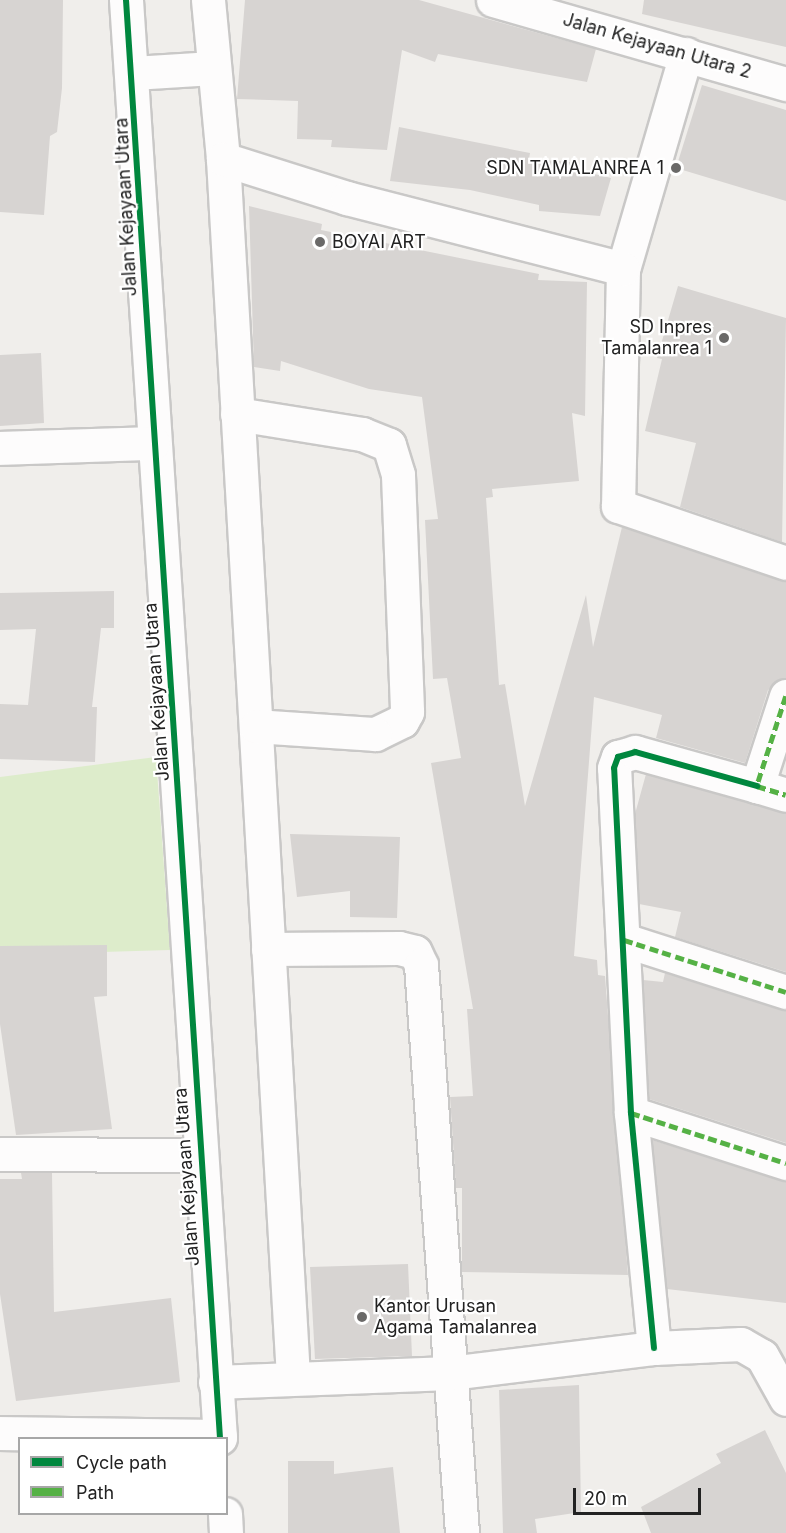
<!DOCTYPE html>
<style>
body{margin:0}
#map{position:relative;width:786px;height:1533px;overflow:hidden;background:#f0eeeb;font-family:Inter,sans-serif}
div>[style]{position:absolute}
.grass>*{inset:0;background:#ddeccb}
.building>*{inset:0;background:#d7d4d2}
.roads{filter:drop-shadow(2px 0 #c9c8c7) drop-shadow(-2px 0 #c9c8c7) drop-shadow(0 2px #c9c8c7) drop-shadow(0 -2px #c9c8c7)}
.minor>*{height:33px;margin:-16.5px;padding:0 16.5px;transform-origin:16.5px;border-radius:16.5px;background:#fdfcfc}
.quiet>*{height:4.5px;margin-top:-2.25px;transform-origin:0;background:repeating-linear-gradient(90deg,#55b145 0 9px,transparent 0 13.5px)}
.cycleway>*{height:6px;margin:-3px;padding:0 3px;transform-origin:3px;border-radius:3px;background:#00873e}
.dots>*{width:16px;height:16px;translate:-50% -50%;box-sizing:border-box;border:3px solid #fff;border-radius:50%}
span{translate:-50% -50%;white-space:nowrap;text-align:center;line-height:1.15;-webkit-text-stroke:4.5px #fff;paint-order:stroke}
.street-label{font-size:18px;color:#222}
.poi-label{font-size:18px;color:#222}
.right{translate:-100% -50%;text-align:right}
.left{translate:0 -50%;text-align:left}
.legend{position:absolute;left:18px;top:1437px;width:210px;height:78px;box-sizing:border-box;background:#fff;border:2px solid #a7a7a7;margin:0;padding:8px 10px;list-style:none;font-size:18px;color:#222}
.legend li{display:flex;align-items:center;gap:12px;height:30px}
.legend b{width:30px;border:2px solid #a7a7a7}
.scale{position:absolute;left:573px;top:1488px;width:128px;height:27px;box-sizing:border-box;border:3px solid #222;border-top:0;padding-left:8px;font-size:18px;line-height:21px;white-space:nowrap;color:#222;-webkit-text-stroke:4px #fff;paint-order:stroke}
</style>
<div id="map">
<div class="grass">
<i style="clip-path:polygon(156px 757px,170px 950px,0 955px,0 777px)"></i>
</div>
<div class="building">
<i style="clip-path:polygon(0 0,63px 0,62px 88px,57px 132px,50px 136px,44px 215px,0 212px)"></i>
<i style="clip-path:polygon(245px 0,419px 0,596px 49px,587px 82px,438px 54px,435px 62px,402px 50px,387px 150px,331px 147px,332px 140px,297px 139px,298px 101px,237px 99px)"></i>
<i style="clip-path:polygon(644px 0,786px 0,786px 47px,642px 14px)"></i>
<i style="clip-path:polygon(702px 85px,786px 110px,786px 201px,676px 168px)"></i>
<i style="clip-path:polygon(399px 127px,530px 153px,529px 159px,570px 162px,570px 168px,611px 178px,600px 216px,539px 211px,539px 205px,470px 190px,390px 181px)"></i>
<i style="clip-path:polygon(249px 206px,322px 224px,321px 230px,539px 274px,538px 280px,587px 282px,585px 416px,572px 413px,579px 481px,492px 489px,493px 497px,486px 498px,499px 685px,505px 684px,525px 806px,586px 595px,593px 647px,622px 527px,786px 581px,786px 678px,768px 690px,745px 763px,656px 738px,662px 715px,594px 697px,574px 956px,597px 960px,598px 975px,605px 976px,628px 1275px,462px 1272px,462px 1188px,456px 1188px,450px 1097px,473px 1096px,467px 1009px,473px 1009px,431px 763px,461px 758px,447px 678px,433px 679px,425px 520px,438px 519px,422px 397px,369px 389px,281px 361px,280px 371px,254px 367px)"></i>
<i style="clip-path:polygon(678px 286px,786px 318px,782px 542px,680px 507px,696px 443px,645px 431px,662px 359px,657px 358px)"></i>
<i style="clip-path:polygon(41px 353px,44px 423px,0 426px,0 355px)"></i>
<i style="clip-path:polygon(114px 591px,114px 628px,101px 628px,92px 707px,97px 707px,95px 762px,0 759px,0 704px,28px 705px,36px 629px,0 630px,0 593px)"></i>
<i style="clip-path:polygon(646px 774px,786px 813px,786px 972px,675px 937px,681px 912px,639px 904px,635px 814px)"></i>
<i style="clip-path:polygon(290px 834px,400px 837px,397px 918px,350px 917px,350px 891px,297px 897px)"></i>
<i style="clip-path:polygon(107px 945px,107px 996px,94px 997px,112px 1129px,16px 1135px,0 1024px,0 946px)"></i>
<i style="clip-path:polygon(665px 973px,786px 1010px,786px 1143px,649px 1099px,643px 980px,663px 982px)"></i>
<i style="clip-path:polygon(652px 1140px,786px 1181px,786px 1303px,667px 1289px)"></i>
<i style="clip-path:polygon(21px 1173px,52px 1173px,54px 1312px,171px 1298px,180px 1382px,16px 1401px,0 1294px,0 1179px,22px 1179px)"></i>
<i style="clip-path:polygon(408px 1264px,412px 1356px,315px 1359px,310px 1267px)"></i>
<i style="clip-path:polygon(579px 1385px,581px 1512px,535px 1519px,537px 1533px,503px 1533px,499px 1390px)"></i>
<i style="clip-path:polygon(765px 1430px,786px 1473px,786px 1533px,651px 1533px,641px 1507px,721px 1463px,716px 1454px)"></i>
<i style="clip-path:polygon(288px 1461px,334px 1461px,334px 1474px,393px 1467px,400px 1533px,288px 1533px)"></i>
</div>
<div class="roads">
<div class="minor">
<i style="left:126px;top:0;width:1441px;rotate:86.26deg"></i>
<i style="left:208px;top:0;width:160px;rotate:84.6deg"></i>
<i style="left:223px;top:159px;width:1221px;rotate:86.71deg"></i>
<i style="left:493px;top:0;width:305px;rotate:16deg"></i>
<i style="left:686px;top:54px;width:224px;rotate:106.3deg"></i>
<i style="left:623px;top:269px;width:237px;rotate:91.2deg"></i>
<i style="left:618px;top:506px;width:177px;rotate:18.7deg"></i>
<i style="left:133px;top:73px;width:80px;rotate:-3.6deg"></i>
<i style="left:223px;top:159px;width:130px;rotate:17.5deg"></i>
<i style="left:347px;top:198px;width:285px;rotate:14.4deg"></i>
<i style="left:237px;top:414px;width:127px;rotate:9.1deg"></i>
<i style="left:362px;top:434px;width:29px;rotate:22deg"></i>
<i style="left:389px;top:445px;width:31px;rotate:73deg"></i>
<i style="left:398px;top:475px;width:237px;rotate:87.8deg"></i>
<i style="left:407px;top:712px;width:10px;rotate:119deg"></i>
<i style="left:402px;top:721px;width:30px;rotate:154deg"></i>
<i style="left:375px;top:734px;width:119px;rotate:-176.2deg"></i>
<i style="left:0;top:448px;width:153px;rotate:-1.9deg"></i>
<i style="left:786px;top:696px;width:95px;rotate:107.9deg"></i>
<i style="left:757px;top:786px;width:30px;rotate:17deg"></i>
<i style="left:624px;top:940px;width:170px;rotate:17.8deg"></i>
<i style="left:268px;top:949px;width:131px;rotate:-0.4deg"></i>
<i style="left:399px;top:948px;width:16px;rotate:14deg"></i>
<i style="left:415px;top:952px;width:14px;rotate:65deg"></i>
<i style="left:421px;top:965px;width:569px;rotate:85.87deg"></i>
<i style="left:631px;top:1113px;width:163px;rotate:17.9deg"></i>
<i style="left:0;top:1154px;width:200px;rotate:0.3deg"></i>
<i style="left:654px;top:1348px;width:236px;rotate:-95.6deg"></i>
<i style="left:631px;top:1113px;width:345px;rotate:-92.8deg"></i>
<i style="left:614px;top:768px;width:12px;rotate:-70deg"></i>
<i style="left:618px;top:757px;width:18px;rotate:-16deg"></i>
<i style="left:635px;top:752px;width:127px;rotate:15.6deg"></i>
<i style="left:215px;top:1382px;width:235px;rotate:-2.2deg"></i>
<i style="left:450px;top:1373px;width:206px;rotate:-7deg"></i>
<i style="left:654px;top:1348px;width:87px;rotate:-2.6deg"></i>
<i style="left:741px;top:1344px;width:24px;rotate:30deg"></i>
<i style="left:762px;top:1356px;width:49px;rotate:60.8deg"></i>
<i style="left:0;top:1433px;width:220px;rotate:0.8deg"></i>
<i style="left:225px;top:1514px;width:19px;rotate:87deg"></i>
</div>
</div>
<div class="quiet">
<i style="left:786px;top:696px;width:95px;rotate:107.9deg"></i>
<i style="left:757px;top:786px;width:30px;rotate:17deg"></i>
<i style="left:624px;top:940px;width:170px;rotate:17.8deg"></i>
<i style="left:631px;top:1113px;width:163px;rotate:17.9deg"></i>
</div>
<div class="cycleway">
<i style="left:126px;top:0;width:1441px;rotate:86.26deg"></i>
<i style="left:654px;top:1348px;width:236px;rotate:-95.6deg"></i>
<i style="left:631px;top:1113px;width:345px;rotate:-92.8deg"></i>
<i style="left:614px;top:768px;width:12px;rotate:-70deg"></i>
<i style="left:618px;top:757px;width:18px;rotate:-16deg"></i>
<i style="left:635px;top:752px;width:127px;rotate:15.6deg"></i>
</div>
<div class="dots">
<i style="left:676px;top:168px;background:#6a6968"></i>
<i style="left:320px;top:242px;background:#6a6968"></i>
<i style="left:724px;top:338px;background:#6a6968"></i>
<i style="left:362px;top:1317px;background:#6a6968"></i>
</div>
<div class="street-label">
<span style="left:657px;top:46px;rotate:16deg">Jalan Kejayaan Utara 2</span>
<span style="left:126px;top:207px;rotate:-93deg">Jalan Kejayaan Utara</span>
<span style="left:157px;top:692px;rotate:-94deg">Jalan Kejayaan Utara</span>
<span style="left:187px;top:1177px;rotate:-94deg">Jalan Kejayaan Utara</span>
</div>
<div class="poi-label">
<span class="right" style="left:664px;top:168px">SDN TAMALANREA 1</span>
<span class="left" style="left:332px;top:242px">BOYAI ART</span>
<span class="right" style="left:712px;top:338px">SD Inpres<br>Tamalanrea 1</span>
<span class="left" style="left:374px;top:1317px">Kantor Urusan<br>Agama Tamalanrea</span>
</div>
<ul class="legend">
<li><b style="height:8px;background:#00873e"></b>Cycle path</li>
<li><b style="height:8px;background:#55b145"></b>Path</li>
</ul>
<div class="scale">20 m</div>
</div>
